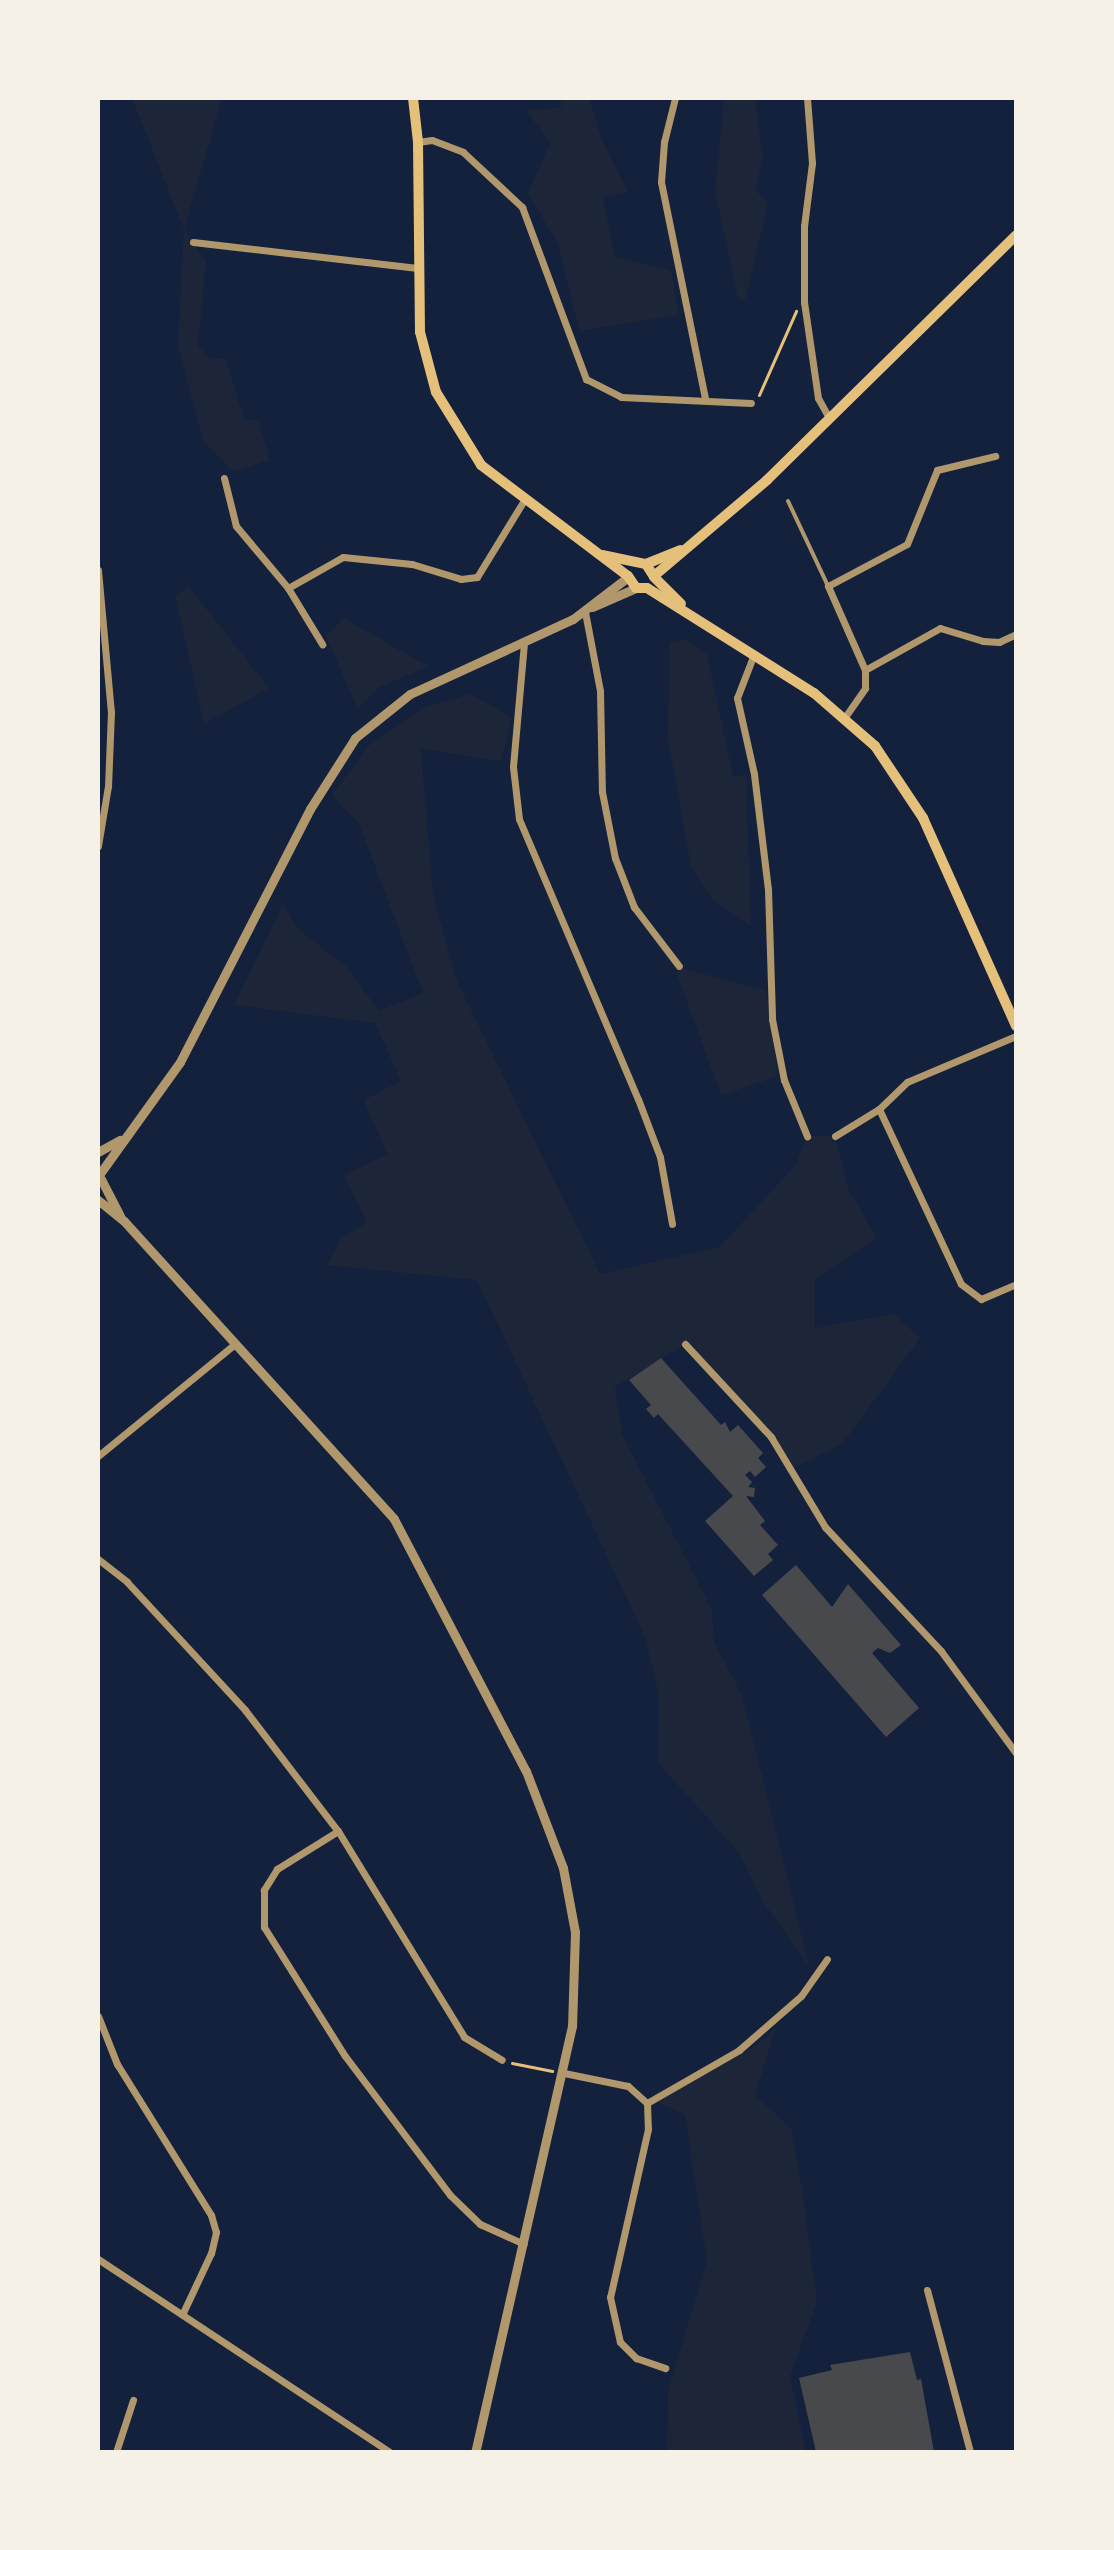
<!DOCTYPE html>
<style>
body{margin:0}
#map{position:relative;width:1114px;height:2550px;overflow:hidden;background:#14213d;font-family:Mulish,sans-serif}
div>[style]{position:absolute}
.green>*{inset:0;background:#1d2539}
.building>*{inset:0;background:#48494c}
.path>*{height:3px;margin:-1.5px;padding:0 1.5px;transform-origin:1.5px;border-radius:1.5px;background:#e5c07b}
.service>*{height:4px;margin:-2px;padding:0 2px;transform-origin:2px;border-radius:2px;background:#b1986c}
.minor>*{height:7px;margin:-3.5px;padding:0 3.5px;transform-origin:3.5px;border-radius:3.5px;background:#b1986c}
.tertiary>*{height:9px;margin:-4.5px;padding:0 4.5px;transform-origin:4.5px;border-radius:4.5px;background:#b1986c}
.secondary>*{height:10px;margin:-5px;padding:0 5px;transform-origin:5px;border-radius:5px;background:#e5c07b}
span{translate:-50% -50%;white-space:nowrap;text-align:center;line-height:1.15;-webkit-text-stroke:6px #f6f1e7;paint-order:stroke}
.frame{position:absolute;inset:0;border:100px solid #f6f1e7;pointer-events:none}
</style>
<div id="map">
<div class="green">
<i style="clip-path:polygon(132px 98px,222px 98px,184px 229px,206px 261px,198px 346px,211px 359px,225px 358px,244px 419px,258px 421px,270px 460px,233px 472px,203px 441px,178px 346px,184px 229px)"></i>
<i style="clip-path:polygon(561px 98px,589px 98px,602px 140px,628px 192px,603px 198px,615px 257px,671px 271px,679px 315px,580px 331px,558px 243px,528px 194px,550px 143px,526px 110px,561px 108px)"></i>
<i style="clip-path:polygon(724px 98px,755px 98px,763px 158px,755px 189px,768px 204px,745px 300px,738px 299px,715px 191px)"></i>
<i style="clip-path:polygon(189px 587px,269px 688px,204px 724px,175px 595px)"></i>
<i style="clip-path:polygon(343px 618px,428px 666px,378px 688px,358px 709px,326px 636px)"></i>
<i style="clip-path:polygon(686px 639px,707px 654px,733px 777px,746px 774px,751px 926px,711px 898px,691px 867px,668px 738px,669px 642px)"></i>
<i style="clip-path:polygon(471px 694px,512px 718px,501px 761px,421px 749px,433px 896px,456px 979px,600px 1274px,720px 1247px,796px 1164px,807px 1136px,835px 1136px,848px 1188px,877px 1238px,815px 1279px,815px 1328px,894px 1314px,920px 1338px,842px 1444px,792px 1469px,771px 1437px,686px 1344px,615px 1387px,622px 1434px,712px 1610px,714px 1642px,742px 1695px,809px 1966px,764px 1903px,740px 1854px,658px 1763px,659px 1695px,645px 1637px,477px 1280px,327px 1265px,342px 1238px,367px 1222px,344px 1175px,387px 1154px,364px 1100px,401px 1081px,375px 1023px,234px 1005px,283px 904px,299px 930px,346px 966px,379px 1011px,423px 993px,359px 824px,332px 795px,371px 743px,425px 707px)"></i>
<i style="clip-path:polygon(674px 966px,766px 991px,778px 1076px,721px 1095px)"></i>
<i style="clip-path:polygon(776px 2027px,755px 2095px,791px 2128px,803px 2195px,817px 2302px,790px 2377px,806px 2452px,667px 2452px,668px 2391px,707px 2261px,685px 2115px,657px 2102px,757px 2045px)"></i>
</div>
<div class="building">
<i style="clip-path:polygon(661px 1358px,721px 1425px,725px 1422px,730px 1432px,738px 1425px,763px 1453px,758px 1458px,766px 1467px,755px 1477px,750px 1471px,745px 1475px,752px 1482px,748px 1487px,755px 1488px,754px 1497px,746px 1496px,765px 1521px,760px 1525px,778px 1545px,768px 1554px,773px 1560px,754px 1576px,705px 1521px,733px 1496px,658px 1414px,654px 1418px,646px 1409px,651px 1405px,629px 1380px)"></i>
<i style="clip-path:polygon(796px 1565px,832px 1607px,848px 1584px,901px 1645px,890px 1653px,878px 1648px,872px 1653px,919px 1708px,886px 1737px,762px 1595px)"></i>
<i style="clip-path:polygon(910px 2352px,917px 2380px,921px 2379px,934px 2452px,816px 2452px,799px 2378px,832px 2370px,830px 2365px)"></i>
</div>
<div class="path">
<i style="left:759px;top:395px;width:92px;rotate:-66.2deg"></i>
<i style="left:512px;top:2063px;width:41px;rotate:11.3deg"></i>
</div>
<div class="service">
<i style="left:788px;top:501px;width:94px;rotate:64.8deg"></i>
</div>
<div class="minor">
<i style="left:675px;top:98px;width:45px;rotate:104deg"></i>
<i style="left:664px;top:142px;width:40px;rotate:94.3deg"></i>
<i style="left:661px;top:182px;width:221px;rotate:78.5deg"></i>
<i style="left:807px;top:98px;width:65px;rotate:85.6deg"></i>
<i style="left:812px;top:163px;width:64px;rotate:97.2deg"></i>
<i style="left:804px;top:226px;width:76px;rotate:90deg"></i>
<i style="left:804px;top:302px;width:97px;rotate:81.7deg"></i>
<i style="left:818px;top:398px;width:23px;rotate:61deg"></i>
<i style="left:418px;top:142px;width:14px;rotate:-8deg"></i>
<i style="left:432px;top:140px;width:33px;rotate:21deg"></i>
<i style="left:463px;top:152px;width:81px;rotate:43deg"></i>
<i style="left:522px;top:207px;width:184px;rotate:69.6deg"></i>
<i style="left:586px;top:379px;width:39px;rotate:27deg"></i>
<i style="left:621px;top:397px;width:130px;rotate:2.6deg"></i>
<i style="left:193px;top:242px;width:226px;rotate:6.6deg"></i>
<i style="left:224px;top:478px;width:49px;rotate:76deg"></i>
<i style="left:236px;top:526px;width:81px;rotate:50deg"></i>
<i style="left:288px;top:588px;width:66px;rotate:58.7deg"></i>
<i style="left:98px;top:570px;width:143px;rotate:84.8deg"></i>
<i style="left:111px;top:712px;width:74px;rotate:92.3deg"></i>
<i style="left:108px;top:786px;width:61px;rotate:99.5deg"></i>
<i style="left:288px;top:588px;width:63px;rotate:-29.4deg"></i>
<i style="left:343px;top:557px;width:69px;rotate:5.8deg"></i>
<i style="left:412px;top:564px;width:51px;rotate:17deg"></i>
<i style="left:461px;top:579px;width:16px;rotate:-7deg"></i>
<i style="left:477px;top:577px;width:88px;rotate:-58.5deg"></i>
<i style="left:585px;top:612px;width:80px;rotate:79.2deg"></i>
<i style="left:600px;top:691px;width:101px;rotate:88.9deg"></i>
<i style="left:602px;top:792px;width:67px;rotate:78.9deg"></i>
<i style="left:615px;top:858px;width:53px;rotate:68.8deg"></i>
<i style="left:634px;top:907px;width:74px;rotate:52.7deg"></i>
<i style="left:524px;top:643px;width:124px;rotate:95.1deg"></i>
<i style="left:513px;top:767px;width:52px;rotate:83.4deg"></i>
<i style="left:519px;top:819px;width:304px;rotate:67deg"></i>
<i style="left:638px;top:1099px;width:62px;rotate:69.2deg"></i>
<i style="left:660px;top:1157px;width:68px;rotate:79.8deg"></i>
<i style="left:754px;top:654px;width:47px;rotate:111.1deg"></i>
<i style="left:737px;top:698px;width:78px;rotate:77.4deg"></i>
<i style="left:754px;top:774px;width:116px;rotate:83.1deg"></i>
<i style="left:768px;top:889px;width:130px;rotate:88.2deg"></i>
<i style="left:772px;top:1019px;width:62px;rotate:78.9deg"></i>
<i style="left:784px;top:1080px;width:61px;rotate:67.7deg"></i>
<i style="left:865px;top:670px;width:86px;rotate:-29.2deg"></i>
<i style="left:940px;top:628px;width:45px;rotate:16.8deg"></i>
<i style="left:983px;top:641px;width:16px;rotate:4deg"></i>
<i style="left:999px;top:642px;width:19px;rotate:-25deg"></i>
<i style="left:845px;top:717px;width:35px;rotate:-55deg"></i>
<i style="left:865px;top:688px;width:18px;rotate:-90deg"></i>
<i style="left:865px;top:670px;width:92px;rotate:-113.8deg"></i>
<i style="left:828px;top:586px;width:89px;rotate:-28deg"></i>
<i style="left:907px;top:544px;width:80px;rotate:-67.9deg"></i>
<i style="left:937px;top:470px;width:60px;rotate:-13.6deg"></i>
<i style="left:879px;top:1109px;width:193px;rotate:64.9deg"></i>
<i style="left:961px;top:1284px;width:25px;rotate:37deg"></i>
<i style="left:981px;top:1299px;width:38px;rotate:-23deg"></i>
<i style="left:835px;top:1136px;width:52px;rotate:-31.5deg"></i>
<i style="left:879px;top:1109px;width:39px;rotate:-44deg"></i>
<i style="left:907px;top:1082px;width:118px;rotate:-22.9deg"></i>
<i style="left:685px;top:1344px;width:127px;rotate:47.2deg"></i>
<i style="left:771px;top:1437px;width:105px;rotate:59deg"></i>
<i style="left:825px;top:1527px;width:170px;rotate:46.9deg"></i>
<i style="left:941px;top:1651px;width:127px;rotate:53.7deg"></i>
<i style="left:98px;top:1456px;width:178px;rotate:-39.3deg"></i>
<i style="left:98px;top:1559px;width:37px;rotate:38deg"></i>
<i style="left:127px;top:1582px;width:174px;rotate:47.3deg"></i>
<i style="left:245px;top:1710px;width:153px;rotate:52.5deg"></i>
<i style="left:338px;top:1831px;width:241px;rotate:58.5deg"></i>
<i style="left:464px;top:2037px;width:44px;rotate:31.2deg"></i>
<i style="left:338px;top:1831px;width:72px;rotate:148.1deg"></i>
<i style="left:277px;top:1869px;width:25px;rotate:122deg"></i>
<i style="left:264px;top:1890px;width:37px;rotate:90deg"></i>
<i style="left:264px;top:1927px;width:152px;rotate:57.9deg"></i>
<i style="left:345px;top:2056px;width:174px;rotate:52.9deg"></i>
<i style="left:450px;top:2195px;width:42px;rotate:44deg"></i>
<i style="left:480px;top:2224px;width:48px;rotate:24.4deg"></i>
<i style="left:98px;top:2016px;width:52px;rotate:68.4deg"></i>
<i style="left:117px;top:2064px;width:178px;rotate:58.1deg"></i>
<i style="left:211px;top:2215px;width:18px;rotate:74deg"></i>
<i style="left:216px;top:2232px;width:22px;rotate:103deg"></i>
<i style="left:211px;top:2253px;width:68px;rotate:115.1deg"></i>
<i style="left:564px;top:2073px;width:65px;rotate:11.5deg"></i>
<i style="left:628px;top:2086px;width:25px;rotate:42deg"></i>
<i style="left:647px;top:2103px;width:106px;rotate:-29.9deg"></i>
<i style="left:739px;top:2050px;width:82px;rotate:-41.1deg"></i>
<i style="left:801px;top:1996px;width:45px;rotate:-54.9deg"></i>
<i style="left:647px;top:2103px;width:26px;rotate:88deg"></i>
<i style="left:648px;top:2129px;width:172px;rotate:102.7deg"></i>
<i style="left:610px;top:2297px;width:46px;rotate:77.5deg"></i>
<i style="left:620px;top:2342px;width:23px;rotate:45deg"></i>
<i style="left:636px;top:2358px;width:31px;rotate:19deg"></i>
<i style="left:98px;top:2259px;width:350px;rotate:33.5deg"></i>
<i style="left:927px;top:2290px;width:168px;rotate:75.1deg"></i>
<i style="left:116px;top:2452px;width:55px;rotate:-71.9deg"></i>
</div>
<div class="tertiary">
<i style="left:592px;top:607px;width:48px;rotate:-23.4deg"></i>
<i style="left:98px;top:1152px;width:25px;rotate:-29deg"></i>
<i style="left:101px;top:1172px;width:135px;rotate:-54.3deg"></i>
<i style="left:180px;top:1062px;width:284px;rotate:-62.8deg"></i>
<i style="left:310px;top:809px;width:84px;rotate:-57.6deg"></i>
<i style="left:355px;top:738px;width:70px;rotate:-38.7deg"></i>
<i style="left:410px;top:694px;width:179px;rotate:-24.7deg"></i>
<i style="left:573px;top:619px;width:69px;rotate:-37.4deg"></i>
<i style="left:101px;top:1179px;width:42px;rotate:62.8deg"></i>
<i style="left:98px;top:1200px;width:33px;rotate:39deg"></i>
<i style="left:124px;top:1221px;width:402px;rotate:47.8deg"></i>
<i style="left:394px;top:1519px;width:284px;rotate:62.4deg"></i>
<i style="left:526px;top:1771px;width:104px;rotate:69.1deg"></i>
<i style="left:563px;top:1868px;width:65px;rotate:79.4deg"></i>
<i style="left:575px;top:1932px;width:94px;rotate:91.8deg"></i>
<i style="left:572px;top:2026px;width:437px;rotate:102.8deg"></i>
</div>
<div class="secondary">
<i style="left:413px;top:98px;width:44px;rotate:83.5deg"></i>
<i style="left:418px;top:142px;width:190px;rotate:89.4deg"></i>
<i style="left:420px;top:332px;width:62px;rotate:75.1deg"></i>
<i style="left:436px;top:392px;width:86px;rotate:58.3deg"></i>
<i style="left:481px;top:465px;width:184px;rotate:37.1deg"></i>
<i style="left:602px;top:555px;width:45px;rotate:11.6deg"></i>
<i style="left:646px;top:564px;width:15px;rotate:58deg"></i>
<i style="left:646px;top:564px;width:37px;rotate:-22deg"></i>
<i style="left:628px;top:576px;width:14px;rotate:56deg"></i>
<i style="left:636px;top:588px;width:11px"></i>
<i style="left:654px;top:576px;width:148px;rotate:-40.3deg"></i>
<i style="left:767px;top:480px;width:349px;rotate:-44.5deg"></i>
<i style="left:654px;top:577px;width:38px;rotate:45deg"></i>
<i style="left:647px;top:588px;width:197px;rotate:32.2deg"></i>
<i style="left:814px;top:693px;width:81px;rotate:41deg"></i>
<i style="left:875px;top:746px;width:87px;rotate:56.3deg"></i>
<i style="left:923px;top:818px;width:228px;rotate:65.9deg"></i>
</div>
<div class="frame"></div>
</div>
